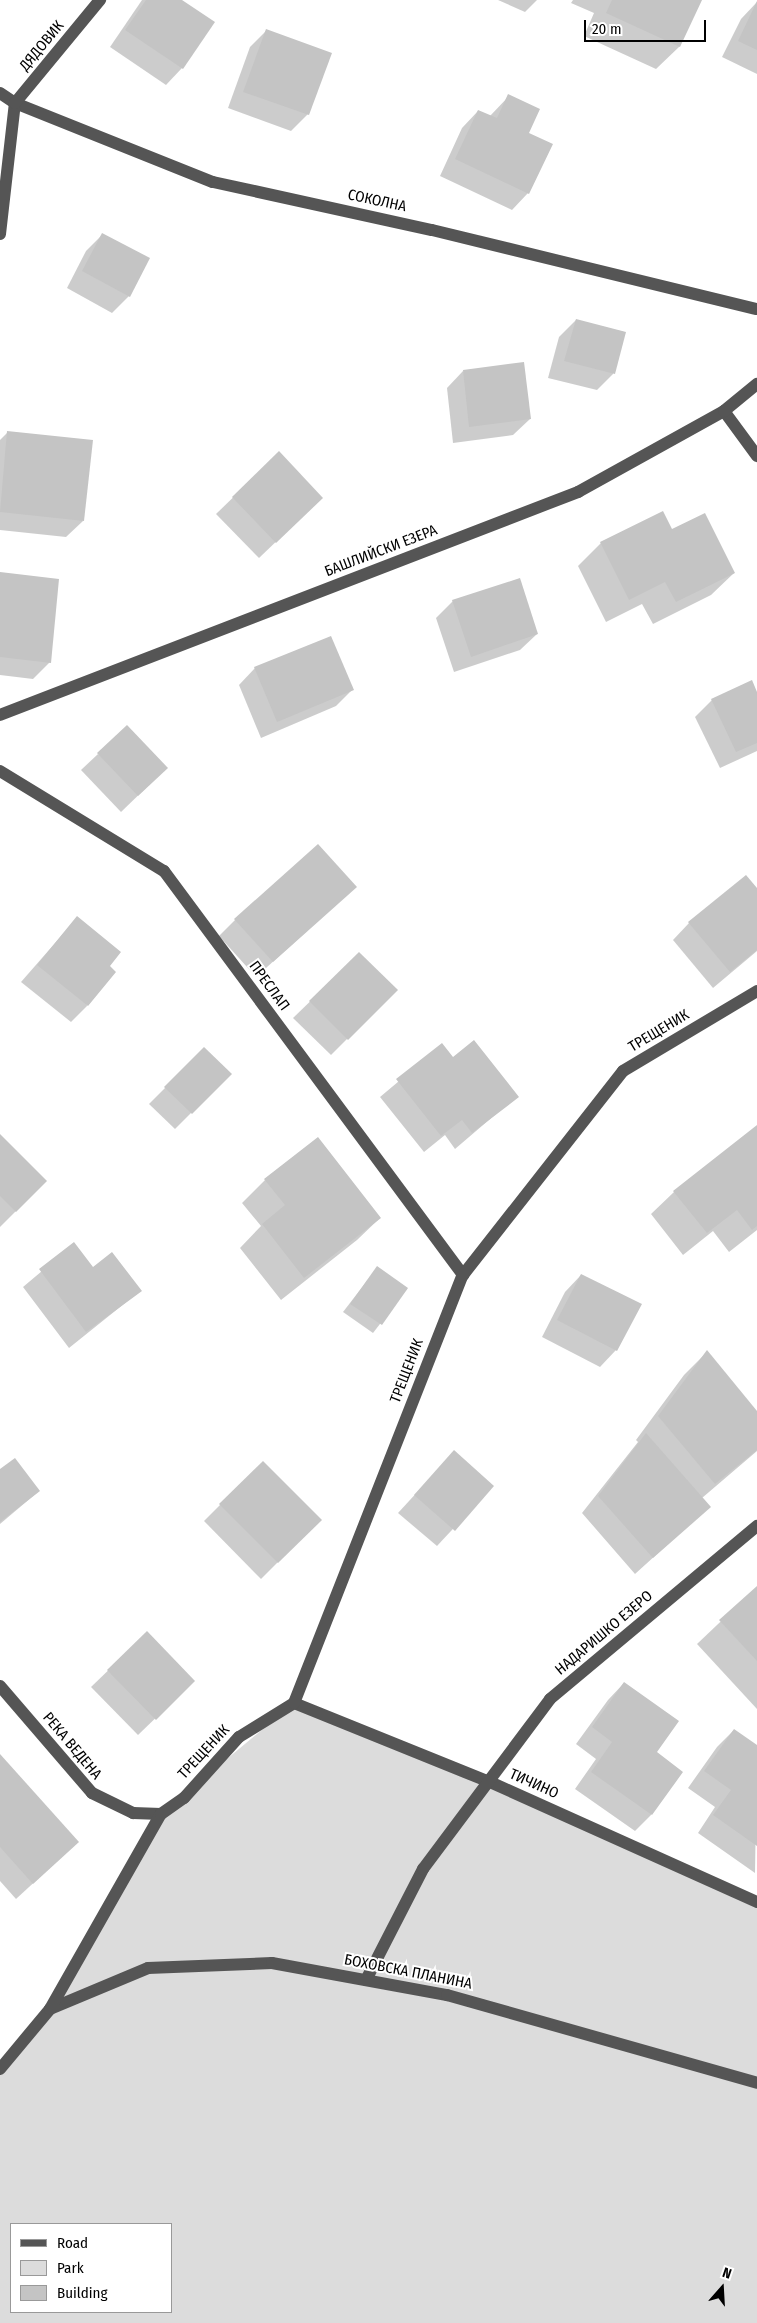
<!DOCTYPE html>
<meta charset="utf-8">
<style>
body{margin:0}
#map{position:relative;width:757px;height:2323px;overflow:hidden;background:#fff;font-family:"Fira Sans Condensed",sans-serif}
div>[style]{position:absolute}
.green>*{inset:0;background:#dcdcdc}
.shadow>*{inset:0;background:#0003}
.building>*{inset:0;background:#c4c4c4}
.minor>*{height:12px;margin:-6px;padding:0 6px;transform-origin:6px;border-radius:6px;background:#555}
span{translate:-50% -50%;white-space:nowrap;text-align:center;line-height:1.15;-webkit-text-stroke:4px #fff;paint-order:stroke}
.street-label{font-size:15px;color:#000}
.legend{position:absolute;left:10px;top:2223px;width:162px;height:90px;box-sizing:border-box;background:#fff;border:1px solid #999;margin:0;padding:6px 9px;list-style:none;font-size:15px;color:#000}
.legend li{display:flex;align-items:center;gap:10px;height:25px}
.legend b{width:25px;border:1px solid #999}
.north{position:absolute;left:697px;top:2263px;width:50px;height:50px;-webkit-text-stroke:4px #fff;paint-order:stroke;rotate:19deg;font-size:14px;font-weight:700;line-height:20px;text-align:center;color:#000}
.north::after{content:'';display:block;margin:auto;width:18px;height:22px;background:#000;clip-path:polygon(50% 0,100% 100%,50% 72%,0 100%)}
.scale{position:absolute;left:584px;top:20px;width:122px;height:22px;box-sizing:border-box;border:2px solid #000;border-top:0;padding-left:6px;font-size:15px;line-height:18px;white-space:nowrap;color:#000;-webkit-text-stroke:4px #fff;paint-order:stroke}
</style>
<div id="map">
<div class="green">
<i style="clip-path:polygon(evenodd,294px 1703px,757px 1902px,757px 2323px,0 2323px,0 2069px,50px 2009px,161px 1814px,294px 1703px,11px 2224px,171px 2224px,171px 2312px,11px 2312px,11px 2224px)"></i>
</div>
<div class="shadow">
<i style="clip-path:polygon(142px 0,180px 0,182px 68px,166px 85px,110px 47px)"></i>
<i style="clip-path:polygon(498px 0,537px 0,525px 12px)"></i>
<i style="clip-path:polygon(573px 0,700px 0,679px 47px,656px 69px,584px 36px,594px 13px,571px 3px)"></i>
<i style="clip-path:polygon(757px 2px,757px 74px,722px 57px,741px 19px)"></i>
<i style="clip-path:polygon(266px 31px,308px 114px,291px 131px,228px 108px,250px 47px)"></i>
<i style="clip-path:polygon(509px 96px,527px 133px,528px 193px,512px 210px,440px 176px,462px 128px,478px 111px,490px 116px)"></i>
<i style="clip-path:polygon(102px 235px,129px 296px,112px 313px,67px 288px,86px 251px)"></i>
<i style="clip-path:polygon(576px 320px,624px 332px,613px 374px,597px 390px,548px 378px,559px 337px)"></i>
<i style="clip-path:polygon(463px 371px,530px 419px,513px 435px,453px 443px,447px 388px)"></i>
<i style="clip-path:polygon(8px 432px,83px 521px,66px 537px,0 530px,0 440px)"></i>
<i style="clip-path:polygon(279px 453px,305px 514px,259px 558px,216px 514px)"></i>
<i style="clip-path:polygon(671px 531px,734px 573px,711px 595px,653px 624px,642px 604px,606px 622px,578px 566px,601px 543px)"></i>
<i style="clip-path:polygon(0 573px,50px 662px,33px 679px,0 675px)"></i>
<i style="clip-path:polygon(453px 601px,537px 634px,520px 650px,454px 672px,436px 618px)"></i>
<i style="clip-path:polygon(255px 668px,352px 690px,336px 706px,261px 738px,239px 685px)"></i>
<i style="clip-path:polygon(757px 695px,757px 751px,720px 768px,695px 717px,712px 700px)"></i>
<i style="clip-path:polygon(98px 754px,150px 784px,121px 812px,81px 770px)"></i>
<i style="clip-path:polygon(757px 890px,757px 951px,713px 988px,673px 940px,689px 923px)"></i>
<i style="clip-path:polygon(338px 903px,256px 977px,219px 936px,235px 920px)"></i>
<i style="clip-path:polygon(77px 918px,87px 1006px,71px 1022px,21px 982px)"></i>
<i style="clip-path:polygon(359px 954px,396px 990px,331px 1055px,293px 1018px)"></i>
<i style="clip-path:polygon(442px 1045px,453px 1058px,517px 1096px,455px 1149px,445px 1135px,424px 1152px,380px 1097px)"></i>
<i style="clip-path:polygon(204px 1049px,230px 1074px,175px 1129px,149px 1104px)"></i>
<i style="clip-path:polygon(757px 1127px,757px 1230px,729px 1252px,713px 1231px,683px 1255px,651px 1214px,674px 1192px)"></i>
<i style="clip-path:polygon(0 1136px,46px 1181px,0 1227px)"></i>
<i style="clip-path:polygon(265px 1180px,380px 1218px,357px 1240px,281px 1300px,240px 1248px,261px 1226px,242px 1203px)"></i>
<i style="clip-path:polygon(74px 1244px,93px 1268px,140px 1291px,69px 1348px,23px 1287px)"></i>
<i style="clip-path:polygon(377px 1268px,407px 1289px,373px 1333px,343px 1312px)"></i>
<i style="clip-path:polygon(581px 1275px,616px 1350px,600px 1367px,542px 1337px,565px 1292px)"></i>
<i style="clip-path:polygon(707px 1352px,757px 1413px,757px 1451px,702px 1498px,709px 1507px,635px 1574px,582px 1513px,638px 1442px,636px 1440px,684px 1375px)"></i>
<i style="clip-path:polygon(454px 1452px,492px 1487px,437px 1546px,398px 1513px)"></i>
<i style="clip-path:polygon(263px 1462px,320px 1520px,261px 1579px,204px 1521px)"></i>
<i style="clip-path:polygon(0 1471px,39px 1491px,0 1524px)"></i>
<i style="clip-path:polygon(757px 1587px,757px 1709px,697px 1644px)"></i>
<i style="clip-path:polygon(147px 1633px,194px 1681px,138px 1735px,91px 1687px)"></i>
<i style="clip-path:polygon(624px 1683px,655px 1753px,651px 1815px,635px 1831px,575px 1789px,596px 1759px,576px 1744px,608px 1700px)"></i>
<i style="clip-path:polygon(734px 1730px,757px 1747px,755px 1873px,698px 1833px,715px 1807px,688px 1788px,717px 1747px)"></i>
<i style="clip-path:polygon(0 1757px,78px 1842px,16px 1899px,0 1881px)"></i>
</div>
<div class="building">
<i style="clip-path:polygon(146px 0,182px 0,215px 22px,183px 69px,125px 30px)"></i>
<i style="clip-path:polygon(612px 0,702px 0,680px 47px,606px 13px)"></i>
<i style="clip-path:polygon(757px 1px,757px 50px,738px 41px)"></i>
<i style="clip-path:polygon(266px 29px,332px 53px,309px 115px,243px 92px)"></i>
<i style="clip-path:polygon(508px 94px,540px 109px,529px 133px,553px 144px,529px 194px,455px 159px,478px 110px,497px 118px)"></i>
<i style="clip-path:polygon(102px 233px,150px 258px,130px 297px,82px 271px)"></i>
<i style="clip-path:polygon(576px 319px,626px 332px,615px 374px,564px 361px)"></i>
<i style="clip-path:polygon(524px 362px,531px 419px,469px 427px,463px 370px)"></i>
<i style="clip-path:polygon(7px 431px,93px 440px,84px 521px,0 512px)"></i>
<i style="clip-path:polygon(279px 451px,323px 498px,276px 543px,232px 497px)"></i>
<i style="clip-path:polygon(663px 511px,672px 529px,705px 513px,735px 573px,676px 602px,665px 582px,629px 600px,600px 542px)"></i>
<i style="clip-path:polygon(0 572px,59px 579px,51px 663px,0 657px)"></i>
<i style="clip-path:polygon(520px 578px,538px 634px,471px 657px,452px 600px)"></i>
<i style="clip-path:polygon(331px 636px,354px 690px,277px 722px,254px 667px)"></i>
<i style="clip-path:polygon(752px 680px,757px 692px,757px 743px,736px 752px,711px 699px)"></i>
<i style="clip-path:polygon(127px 725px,168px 768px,138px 796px,97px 753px)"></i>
<i style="clip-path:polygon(318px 844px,357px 887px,273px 962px,234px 919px)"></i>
<i style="clip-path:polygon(746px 875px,757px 888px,757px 950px,730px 972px,688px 922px)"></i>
<i style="clip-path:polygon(77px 916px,121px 952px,110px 966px,116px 972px,88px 1006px,37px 965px)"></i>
<i style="clip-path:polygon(359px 952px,398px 990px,348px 1040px,309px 1001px)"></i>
<i style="clip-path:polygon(474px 1040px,519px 1097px,472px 1133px,462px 1120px,441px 1136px,396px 1079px,442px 1043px,453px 1057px)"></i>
<i style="clip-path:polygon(204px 1047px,232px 1074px,192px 1114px,164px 1087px)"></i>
<i style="clip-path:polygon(757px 1125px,757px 1226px,752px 1230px,737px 1210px,707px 1233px,673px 1191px)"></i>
<i style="clip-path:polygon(0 1134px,47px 1181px,16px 1212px,0 1196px)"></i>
<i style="clip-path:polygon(318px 1137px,381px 1218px,304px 1278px,262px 1224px,285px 1205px,264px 1179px)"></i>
<i style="clip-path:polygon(74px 1242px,93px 1267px,112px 1252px,142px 1291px,86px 1332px,39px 1269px)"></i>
<i style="clip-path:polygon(377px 1266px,408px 1288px,382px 1325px,350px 1304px)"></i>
<i style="clip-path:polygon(581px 1274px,642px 1304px,617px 1351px,557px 1320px)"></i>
<i style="clip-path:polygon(707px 1350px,757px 1411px,757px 1450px,715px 1484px,658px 1416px)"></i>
<i style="clip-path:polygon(646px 1433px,711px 1507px,653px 1558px,598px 1496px)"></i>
<i style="clip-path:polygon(454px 1450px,494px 1486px,455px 1531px,414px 1495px)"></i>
<i style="clip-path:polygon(15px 1458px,40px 1491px,0 1522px,0 1469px)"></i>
<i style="clip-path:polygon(263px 1461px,322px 1520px,278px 1563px,219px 1504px)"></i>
<i style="clip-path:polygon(757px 1586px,757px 1661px,719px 1620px)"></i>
<i style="clip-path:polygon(147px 1631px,195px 1681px,156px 1720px,107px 1670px)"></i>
<i style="clip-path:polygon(624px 1682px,679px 1721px,657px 1752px,683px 1772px,652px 1815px,591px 1772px,612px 1742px,592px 1727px)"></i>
<i style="clip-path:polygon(734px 1729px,757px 1745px,757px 1846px,713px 1815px,731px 1790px,704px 1771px)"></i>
<i style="clip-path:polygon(0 1754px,79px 1842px,33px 1884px,0 1847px)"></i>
</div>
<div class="minor">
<i style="left:0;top:93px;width:18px;rotate:34deg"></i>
<i style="left:15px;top:103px;width:213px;rotate:21.8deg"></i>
<i style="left:213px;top:182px;width:224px;rotate:12.4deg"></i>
<i style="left:432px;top:230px;width:334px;rotate:13.7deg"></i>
<i style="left:0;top:234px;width:132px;rotate:-83.5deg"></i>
<i style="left:15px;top:103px;width:134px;rotate:-50.5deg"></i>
<i style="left:724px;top:411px;width:56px;rotate:53.7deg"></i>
<i style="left:0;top:715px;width:620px;rotate:-21.1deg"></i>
<i style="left:578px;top:492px;width:167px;rotate:-29deg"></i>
<i style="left:724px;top:411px;width:43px;rotate:-39.3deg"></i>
<i style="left:0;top:771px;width:192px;rotate:31.4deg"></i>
<i style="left:164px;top:871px;width:503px;rotate:53.49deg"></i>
<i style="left:0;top:1686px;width:141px;rotate:49.3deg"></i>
<i style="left:92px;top:1793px;width:46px;rotate:26deg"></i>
<i style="left:133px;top:1813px;width:28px;rotate:2deg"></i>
<i style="left:294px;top:1703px;width:211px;rotate:22deg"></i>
<i style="left:490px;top:1782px;width:293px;rotate:24.2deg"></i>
<i style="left:366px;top:1980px;width:125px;rotate:-62.8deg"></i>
<i style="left:423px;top:1869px;width:212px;rotate:-53.2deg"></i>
<i style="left:550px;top:1699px;width:270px;rotate:-39.9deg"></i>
<i style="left:50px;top:2009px;width:106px;rotate:-22.7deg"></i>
<i style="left:148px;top:1968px;width:124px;rotate:-2.3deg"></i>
<i style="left:272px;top:1963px;width:178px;rotate:10.4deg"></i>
<i style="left:447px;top:1995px;width:322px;rotate:15.8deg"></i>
<i style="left:0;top:2069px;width:78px;rotate:-50.2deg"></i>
<i style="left:50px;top:2009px;width:224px;rotate:-60.4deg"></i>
<i style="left:161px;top:1814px;width:28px;rotate:-35deg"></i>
<i style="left:184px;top:1798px;width:82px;rotate:-48deg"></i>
<i style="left:239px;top:1737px;width:65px;rotate:-31.7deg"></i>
<i style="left:294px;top:1703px;width:460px;rotate:-68.5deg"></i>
<i style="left:463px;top:1275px;width:259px;rotate:-51.9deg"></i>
<i style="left:623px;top:1071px;width:156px;rotate:-30.8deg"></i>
</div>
<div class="street-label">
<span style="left:42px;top:46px;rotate:-50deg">ДЯДОВИК</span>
<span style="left:377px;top:201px;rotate:12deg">СОКОЛНА</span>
<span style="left:381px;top:551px;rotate:-21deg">БАШЛИЙСКИ ЕЗЕРА</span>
<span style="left:269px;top:986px;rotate:54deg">ПРЕСЛАП</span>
<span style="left:659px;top:1031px;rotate:-31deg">ТРЕЩЕНИК</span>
<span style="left:407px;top:1371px;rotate:-69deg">ТРЕЩЕНИК</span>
<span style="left:604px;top:1633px;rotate:-40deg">НАДАРИШКО ЕЗЕРО</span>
<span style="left:72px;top:1746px;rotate:50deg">РЕКА ВЕДЕНА</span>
<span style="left:204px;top:1752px;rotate:-47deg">ТРЕЩЕНИК</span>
<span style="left:534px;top:1784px;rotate:24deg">ТИЧИНО</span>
<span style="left:408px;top:1972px;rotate:11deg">БОХОВСКА ПЛАНИНА</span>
</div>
<ul class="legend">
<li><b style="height:6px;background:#555"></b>Road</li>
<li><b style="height:14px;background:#dcdcdc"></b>Park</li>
<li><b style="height:14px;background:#c4c4c4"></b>Building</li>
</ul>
<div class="north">N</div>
<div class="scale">20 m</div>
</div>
